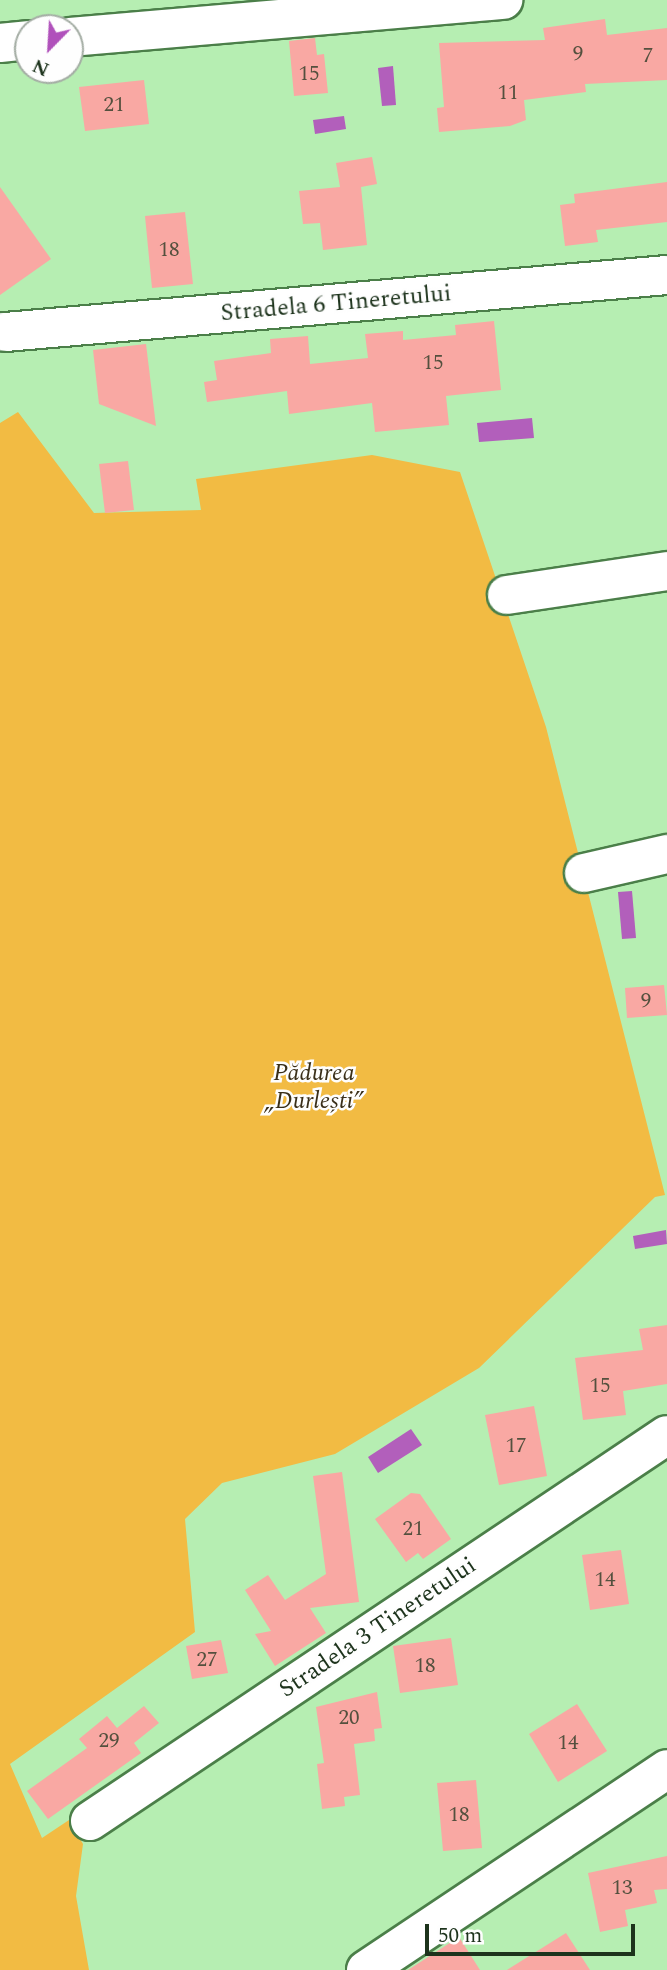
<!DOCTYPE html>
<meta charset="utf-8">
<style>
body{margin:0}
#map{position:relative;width:667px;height:1970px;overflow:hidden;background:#b6eeb2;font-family:Spectral,serif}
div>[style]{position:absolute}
.green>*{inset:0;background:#f2bb43}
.water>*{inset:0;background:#b25fbb}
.building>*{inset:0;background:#f9a8a3}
.roads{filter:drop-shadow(2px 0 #4b7f49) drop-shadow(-2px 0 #4b7f49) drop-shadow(0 2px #4b7f49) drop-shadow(0 -2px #4b7f49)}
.minor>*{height:38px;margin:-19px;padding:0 19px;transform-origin:19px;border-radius:19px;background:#fff}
span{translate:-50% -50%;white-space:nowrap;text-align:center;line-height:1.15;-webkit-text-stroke:5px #fefefe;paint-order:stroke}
.number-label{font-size:21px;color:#54503e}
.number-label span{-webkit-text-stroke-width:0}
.street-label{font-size:24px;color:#1d331c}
.park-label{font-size:24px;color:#3a2f19;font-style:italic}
.north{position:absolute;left:14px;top:14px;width:70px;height:70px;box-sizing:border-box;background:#fefefe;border:2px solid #a4ada4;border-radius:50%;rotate:204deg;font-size:19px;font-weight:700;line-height:28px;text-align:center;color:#1d331c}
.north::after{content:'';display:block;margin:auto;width:24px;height:32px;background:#b051bb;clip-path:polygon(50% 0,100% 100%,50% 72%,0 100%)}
.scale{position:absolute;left:425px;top:1924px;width:210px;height:32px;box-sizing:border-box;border:4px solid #1d331c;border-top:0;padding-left:9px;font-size:21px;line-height:24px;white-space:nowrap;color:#1d331c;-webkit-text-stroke:5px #fefefe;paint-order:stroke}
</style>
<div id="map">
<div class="green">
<i style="clip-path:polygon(18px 412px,94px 513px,201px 510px,196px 479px,372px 455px,460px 472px,546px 727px,665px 1195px,655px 1197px,479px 1368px,335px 1454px,222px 1483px,185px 1519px,195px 1632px,10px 1764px,42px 1838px,69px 1820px,83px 1844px,76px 1896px,89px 1970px,0 1970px,0 423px)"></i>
</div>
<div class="water">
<i style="clip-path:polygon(393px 66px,396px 105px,382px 106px,378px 68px)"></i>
<i style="clip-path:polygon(344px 116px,346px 129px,315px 134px,313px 120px)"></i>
<i style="clip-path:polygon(532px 418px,534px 438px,479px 442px,477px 423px)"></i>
<i style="clip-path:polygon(632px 891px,636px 938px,622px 939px,618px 892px)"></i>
<i style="clip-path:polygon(666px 1230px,667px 1244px,635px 1249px,633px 1236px)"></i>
<i style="clip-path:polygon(411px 1429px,422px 1445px,378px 1473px,368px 1457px)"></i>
</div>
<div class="building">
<i style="clip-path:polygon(605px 19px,607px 35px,667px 28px,667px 80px,585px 84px,586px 92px,524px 100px,526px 120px,510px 126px,439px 132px,437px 108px,444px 107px,439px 43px,545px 40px,543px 28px)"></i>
<i style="clip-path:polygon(315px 38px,317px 55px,324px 54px,328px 93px,294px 96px,289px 41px)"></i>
<i style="clip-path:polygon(144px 80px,149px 124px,85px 131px,79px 87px)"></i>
<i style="clip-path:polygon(372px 157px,377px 184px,361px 187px,367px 245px,323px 250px,320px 223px,303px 224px,299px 191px,340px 187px,336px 163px)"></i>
<i style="clip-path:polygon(667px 182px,667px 222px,596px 230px,598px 242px,565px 246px,560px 205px,575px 203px,574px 194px)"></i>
<i style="clip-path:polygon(0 187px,51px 259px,0 295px)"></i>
<i style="clip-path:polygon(185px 212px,193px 284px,152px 288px,145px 216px)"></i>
<i style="clip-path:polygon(494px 321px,501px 390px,446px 396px,449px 425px,375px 432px,372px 403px,289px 414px,287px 391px,207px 402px,204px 382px,217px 380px,214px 361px,271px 353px,270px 339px,308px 336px,310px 364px,368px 358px,365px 334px,403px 331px,403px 340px,456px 335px,455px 325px)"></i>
<i style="clip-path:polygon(146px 344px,156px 426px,99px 404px,93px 350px)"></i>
<i style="clip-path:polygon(128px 461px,134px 510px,105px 513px,99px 464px)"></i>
<i style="clip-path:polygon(664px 985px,667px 1015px,627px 1018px,625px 988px)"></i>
<i style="clip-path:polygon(667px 1325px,667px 1384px,623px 1391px,626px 1415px,583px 1420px,575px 1358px,643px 1350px,639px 1329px)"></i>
<i style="clip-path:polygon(534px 1406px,547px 1476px,499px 1485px,485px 1415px)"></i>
<i style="clip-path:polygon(342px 1472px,359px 1602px,310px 1608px,326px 1633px,275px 1666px,255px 1634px,271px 1631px,245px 1590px,268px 1575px,285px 1600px,326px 1574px,313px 1476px)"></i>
<i style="clip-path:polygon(411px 1493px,420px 1494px,451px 1539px,423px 1559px,418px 1553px,406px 1562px,375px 1519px)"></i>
<i style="clip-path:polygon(621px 1550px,629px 1604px,590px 1610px,582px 1555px)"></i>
<i style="clip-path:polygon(451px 1638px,458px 1685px,400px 1693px,393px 1646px)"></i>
<i style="clip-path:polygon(221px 1640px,228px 1673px,192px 1679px,186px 1646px)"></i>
<i style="clip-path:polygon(377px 1692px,382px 1728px,374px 1729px,375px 1741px,354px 1744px,360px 1795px,344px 1797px,345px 1806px,322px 1809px,317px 1764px,324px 1763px,316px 1707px)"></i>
<i style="clip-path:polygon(577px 1704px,607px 1751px,558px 1782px,529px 1734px)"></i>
<i style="clip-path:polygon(144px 1706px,159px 1723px,134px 1743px,141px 1753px,48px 1819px,27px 1791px,87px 1748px,79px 1739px,107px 1716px,117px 1728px)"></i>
<i style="clip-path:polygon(476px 1780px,482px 1848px,443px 1851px,437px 1783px)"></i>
<i style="clip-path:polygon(667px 1856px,667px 1889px,654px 1890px,657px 1903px,625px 1910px,628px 1926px,600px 1932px,588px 1873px)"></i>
<i style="clip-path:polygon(566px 1933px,590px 1970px,507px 1970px)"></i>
<i style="clip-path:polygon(459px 1937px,480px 1970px,408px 1970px)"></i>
</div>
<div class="roads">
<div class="minor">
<i style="left:70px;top:37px;width:435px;rotate:-4.9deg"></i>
<i style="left:0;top:43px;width:28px;rotate:-6deg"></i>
<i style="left:5px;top:332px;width:664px;rotate:-4.92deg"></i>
<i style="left:507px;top:595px;width:162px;rotate:-8.5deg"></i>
<i style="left:584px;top:873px;width:85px;rotate:-12.9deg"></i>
<i style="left:90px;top:1821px;width:694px;rotate:-33.78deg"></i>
<i style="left:366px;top:1970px;width:362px;rotate:-33.7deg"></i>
</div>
</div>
<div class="number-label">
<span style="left:578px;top:54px">9</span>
<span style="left:648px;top:56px">7</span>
<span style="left:309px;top:74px">15</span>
<span style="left:508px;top:93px">11</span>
<span style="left:114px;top:105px">21</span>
<span style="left:169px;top:250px">18</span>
<span style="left:433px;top:363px">15</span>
<span style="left:646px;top:1001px">9</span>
<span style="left:600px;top:1386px">15</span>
<span style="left:516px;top:1446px">17</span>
<span style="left:413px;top:1529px">21</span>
<span style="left:605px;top:1580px">14</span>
<span style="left:207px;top:1660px">27</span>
<span style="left:425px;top:1666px">18</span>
<span style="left:349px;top:1718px">20</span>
<span style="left:109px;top:1741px">29</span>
<span style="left:568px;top:1743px">14</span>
<span style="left:459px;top:1815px">18</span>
<span style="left:622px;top:1888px">13</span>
</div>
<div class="street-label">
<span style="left:336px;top:304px;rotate:-5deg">Stradela 6 Tineretului</span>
<span style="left:378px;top:1628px;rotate:-34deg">Stradela 3 Tineretului</span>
</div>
<div class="park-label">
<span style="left:314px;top:1088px">Pădurea<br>„Durlești”</span>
</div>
<div class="north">N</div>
<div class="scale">50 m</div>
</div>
